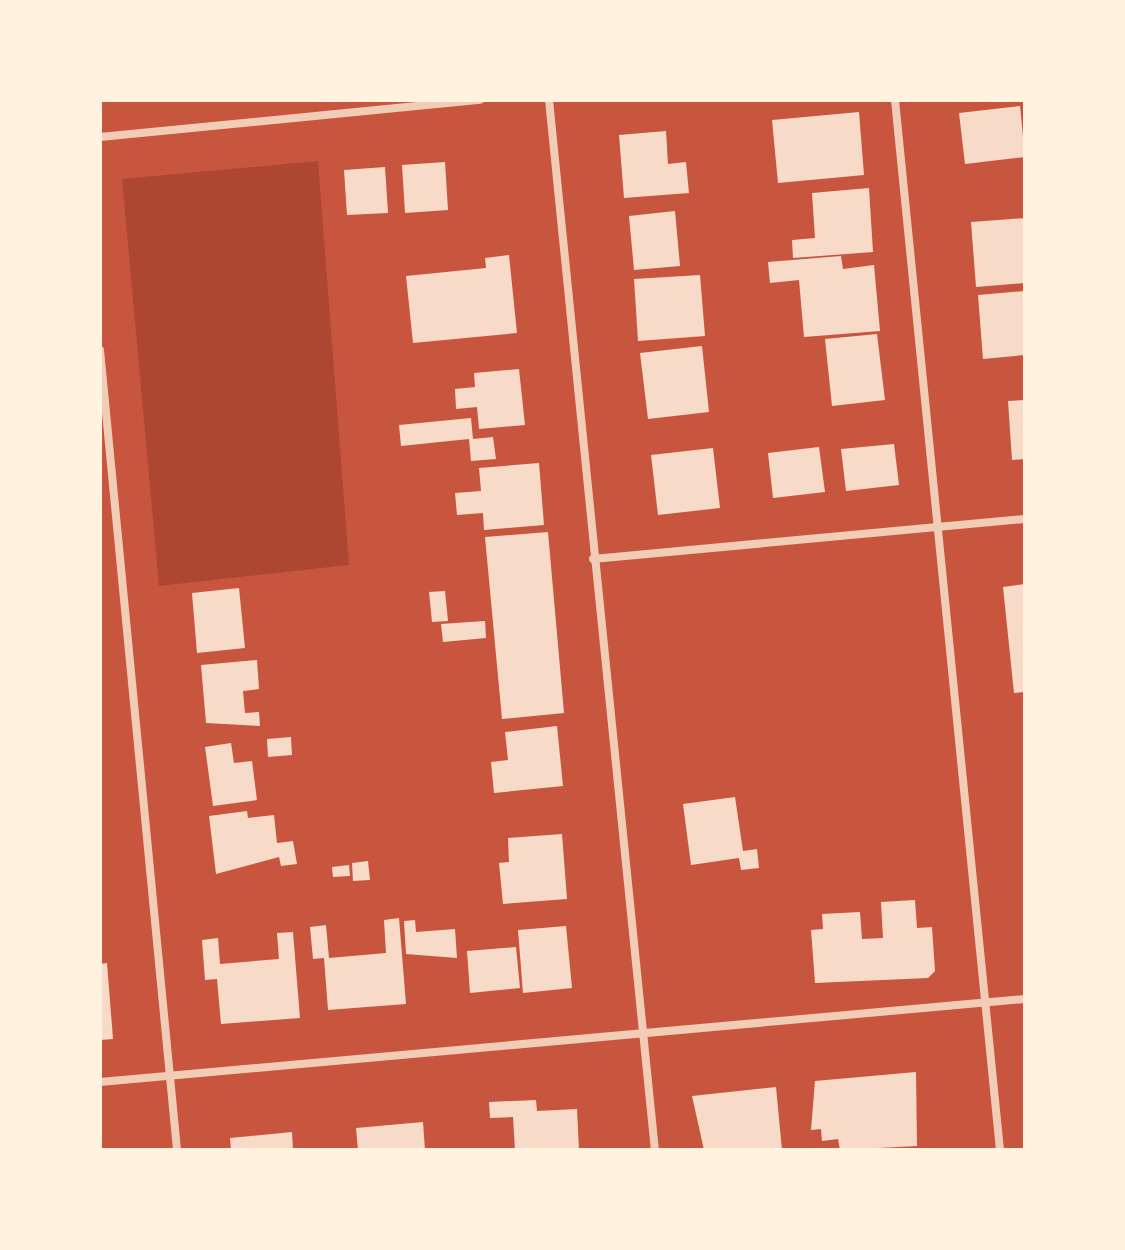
<!DOCTYPE html>
<style>
body{margin:0}
#map{position:relative;width:1125px;height:1250px;overflow:hidden;background:#c8553d;font-family:Merriweather,serif}
div>[style]{position:absolute}
.green>*{inset:0;background:#ae4732}
.building>*{inset:0;background:#f7dbc8}
.minor>*{height:8px;margin:-4px;padding:0 4px;transform-origin:4px;border-radius:4px;background:#f1ccb7}
span{translate:-50% -50%;white-space:nowrap;text-align:center;line-height:1.15;-webkit-text-stroke:6px #fff3e0;paint-order:stroke}
.frame{position:absolute;inset:0;border:102px solid #fff3e0;pointer-events:none}
</style>
<div id="map">
<div class="green">
<i style="clip-path:polygon(318px 161px,349px 565px,159px 586px,122px 179px)"></i>
</div>
<div class="building">
<i style="clip-path:polygon(1020px 106px,1025px 157px,965px 164px,959px 113px)"></i>
<i style="clip-path:polygon(859px 112px,864px 175px,778px 183px,772px 120px)"></i>
<i style="clip-path:polygon(666px 131px,668px 164px,686px 162px,689px 193px,624px 198px,619px 135px)"></i>
<i style="clip-path:polygon(445px 162px,448px 210px,405px 213px,402px 165px)"></i>
<i style="clip-path:polygon(385px 167px,388px 213px,347px 215px,344px 170px)"></i>
<i style="clip-path:polygon(869px 188px,873px 252px,793px 258px,792px 240px,815px 238px,812px 193px)"></i>
<i style="clip-path:polygon(675px 211px,680px 266px,634px 270px,629px 216px)"></i>
<i style="clip-path:polygon(1025px 218px,1025px 283px,976px 287px,971px 222px)"></i>
<i style="clip-path:polygon(509px 255px,517px 333px,413px 343px,406px 276px,486px 268px,485px 258px)"></i>
<i style="clip-path:polygon(841px 256px,843px 269px,874px 265px,880px 331px,804px 337px,799px 280px,770px 283px,768px 262px)"></i>
<i style="clip-path:polygon(700px 275px,705px 336px,638px 341px,634px 279px)"></i>
<i style="clip-path:polygon(1025px 291px,1025px 355px,983px 359px,978px 295px)"></i>
<i style="clip-path:polygon(877px 334px,885px 400px,832px 406px,825px 339px)"></i>
<i style="clip-path:polygon(702px 346px,709px 412px,648px 419px,640px 353px)"></i>
<i style="clip-path:polygon(519px 369px,525px 425px,479px 429px,477px 407px,456px 409px,455px 389px,475px 387px,474px 373px)"></i>
<i style="clip-path:polygon(1025px 400px,1025px 459px,1012px 460px,1008px 401px)"></i>
<i style="clip-path:polygon(471px 418px,473px 439px,493px 437px,496px 459px,471px 461px,469px 439px,401px 446px,399px 425px)"></i>
<i style="clip-path:polygon(894px 444px,899px 485px,846px 491px,841px 449px)"></i>
<i style="clip-path:polygon(819px 447px,825px 492px,773px 498px,768px 453px)"></i>
<i style="clip-path:polygon(713px 448px,720px 508px,658px 515px,651px 455px)"></i>
<i style="clip-path:polygon(539px 463px,544px 525px,484px 530px,483px 513px,457px 515px,455px 493px,481px 491px,479px 468px)"></i>
<i style="clip-path:polygon(548px 532px,564px 713px,502px 719px,485px 537px)"></i>
<i style="clip-path:polygon(1025px 584px,1025px 692px,1014px 693px,1003px 587px)"></i>
<i style="clip-path:polygon(239px 588px,245px 648px,197px 653px,192px 593px)"></i>
<i style="clip-path:polygon(445px 591px,448px 621px,432px 622px,429px 592px)"></i>
<i style="clip-path:polygon(485px 621px,486px 638px,443px 642px,441px 624px)"></i>
<i style="clip-path:polygon(257px 660px,259px 689px,243px 691px,245px 713px,259px 712px,260px 726px,206px 723px,201px 665px)"></i>
<i style="clip-path:polygon(557px 726px,563px 786px,494px 793px,491px 762px,508px 760px,505px 732px)"></i>
<i style="clip-path:polygon(291px 737px,292px 755px,268px 757px,267px 739px)"></i>
<i style="clip-path:polygon(231px 743px,234px 763px,252px 761px,257px 800px,213px 806px,205px 747px)"></i>
<i style="clip-path:polygon(735px 797px,743px 851px,757px 849px,759px 868px,741px 870px,739px 858px,691px 865px,683px 804px)"></i>
<i style="clip-path:polygon(247px 811px,248px 818px,274px 815px,277px 843px,293px 841px,297px 864px,281px 866px,279px 857px,216px 874px,209px 816px)"></i>
<i style="clip-path:polygon(562px 834px,567px 899px,503px 904px,499px 863px,509px 862px,508px 838px)"></i>
<i style="clip-path:polygon(368px 861px,370px 880px,353px 881px,352px 863px)"></i>
<i style="clip-path:polygon(349px 865px,350px 876px,333px 877px,332px 867px)"></i>
<i style="clip-path:polygon(915px 900px,917px 928px,932px 927px,935px 971px,928px 978px,815px 983px,811px 930px,823px 929px,822px 914px,860px 912px,862px 939px,883px 938px,881px 902px)"></i>
<i style="clip-path:polygon(399px 918px,406px 1004px,328px 1010px,324px 958px,313px 959px,310px 927px,326px 925px,329px 958px,386px 953px,384px 920px)"></i>
<i style="clip-path:polygon(415px 920px,416px 932px,455px 929px,457px 958px,406px 954px,404px 921px)"></i>
<i style="clip-path:polygon(566px 926px,572px 988px,523px 993px,518px 930px)"></i>
<i style="clip-path:polygon(293px 932px,300px 1018px,221px 1024px,217px 979px,205px 980px,202px 940px,218px 938px,220px 964px,279px 959px,277px 933px)"></i>
<i style="clip-path:polygon(516px 947px,520px 988px,470px 993px,467px 951px)"></i>
<i style="clip-path:polygon(107px 963px,113px 1039px,100px 1040px,100px 964px)"></i>
<i style="clip-path:polygon(916px 1072px,917px 1146px,840px 1150px,838px 1139px,822px 1141px,821px 1129px,811px 1130px,815px 1081px)"></i>
<i style="clip-path:polygon(776px 1087px,782px 1150px,704px 1150px,692px 1096px)"></i>
<i style="clip-path:polygon(536px 1100px,537px 1111px,577px 1109px,579px 1150px,515px 1150px,513px 1117px,490px 1118px,489px 1102px)"></i>
<i style="clip-path:polygon(423px 1122px,425px 1150px,358px 1150px,356px 1128px)"></i>
<i style="clip-path:polygon(292px 1132px,293px 1150px,231px 1150px,230px 1138px)"></i>
</div>
<div class="minor">
<i style="left:549px;top:100px;width:1055px;rotate:84.24deg"></i>
<i style="left:895px;top:100px;width:1055px;rotate:84.29deg"></i>
<i style="left:100px;top:137px;width:382px;rotate:-5.6deg"></i>
<i style="left:100px;top:350px;width:804px;rotate:84.5deg"></i>
<i style="left:593px;top:559px;width:434px;rotate:-5.3deg"></i>
<i style="left:100px;top:1082px;width:929px;rotate:-5.13deg"></i>
</div>
<div class="frame"></div>
</div>
